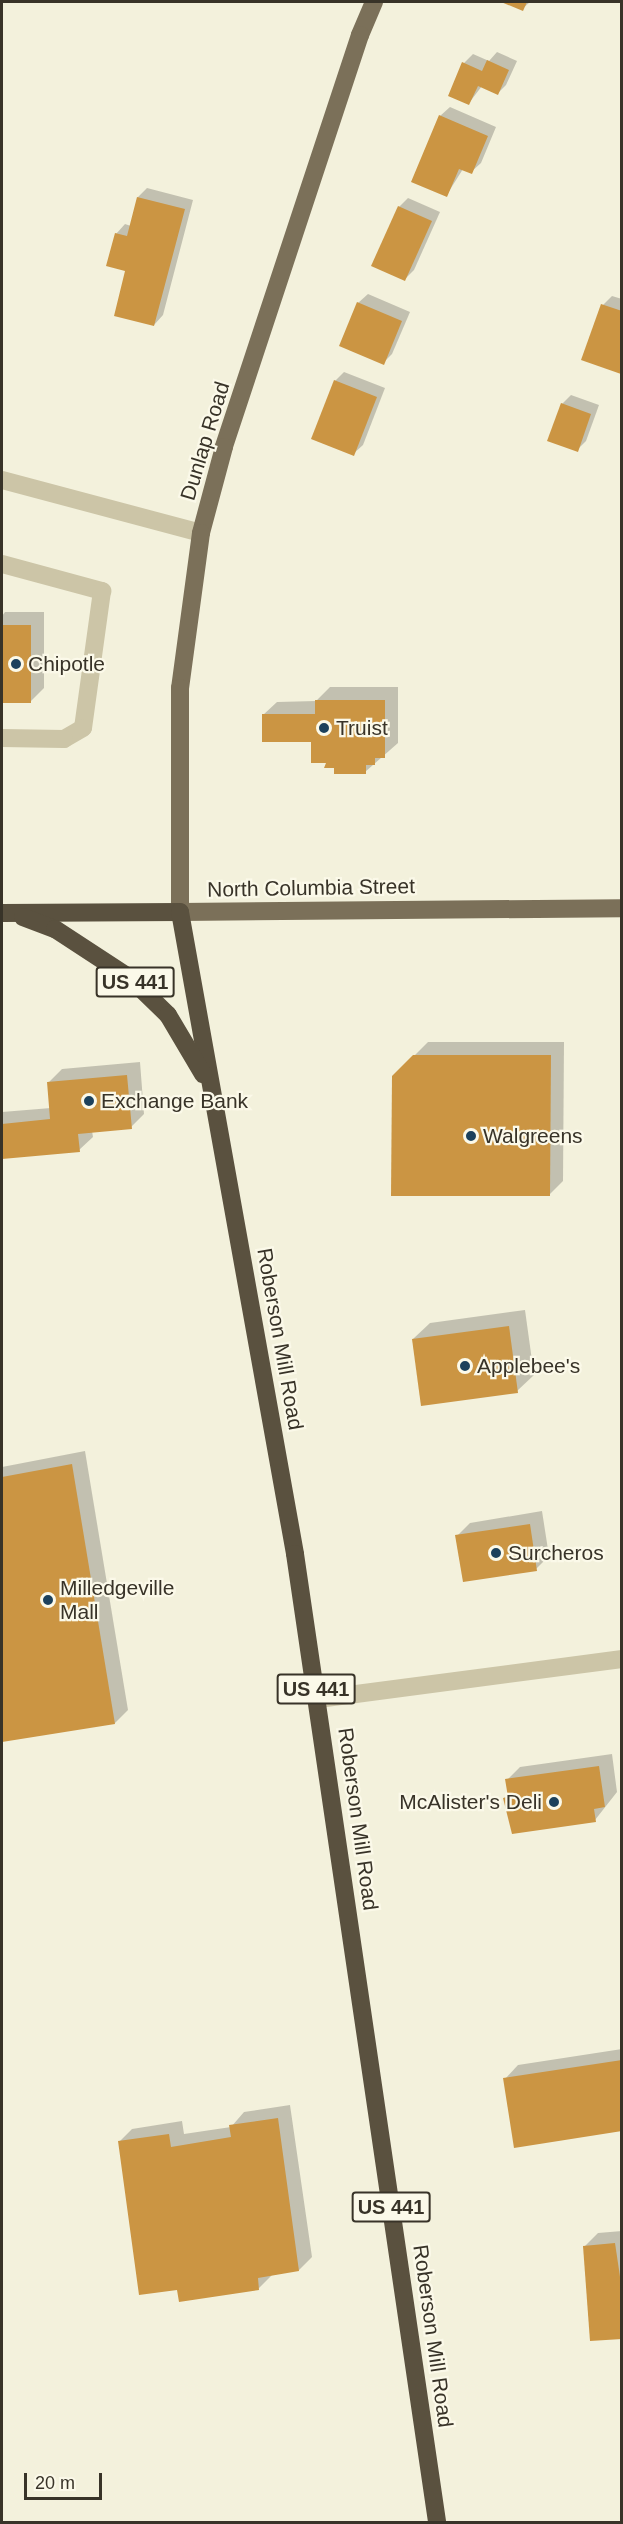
<!DOCTYPE html>
<style>
body{margin:0}
#map{position:relative;width:623px;height:2524px;overflow:hidden;background:#f3f1dc;font-family:Helvetica,sans-serif}
div>[style]{position:absolute}
.shadow>*{inset:0;background:#0003}
.building>*{inset:0;background:#cb9543}
.minor>*{height:18px;margin:-9px;padding:0 9px;transform-origin:9px;border-radius:9px;background:#ccc5a7}
.major>*{height:18px;margin:-9px;padding:0 9px;transform-origin:9px;border-radius:9px;background:#7b7059}
.highway>*{height:18px;margin:-9px;padding:0 9px;transform-origin:9px;border-radius:9px;background:#5a513f}
.dots>*{width:16px;height:16px;translate:-50% -50%;box-sizing:border-box;border:3px solid #fbf9e9;border-radius:50%}
span{translate:-50% -50%;white-space:nowrap;text-align:center;line-height:1.15;-webkit-text-stroke:4.5px #fbf9e9;paint-order:stroke}
.shield-label span{padding:2px 4px;background:#fbf9e9;border:2px solid;border-radius:4px;-webkit-text-stroke-width:0}
.shield-label{font-size:20px;color:#383328;font-weight:700}
.street-label{font-size:21px;color:#383328}
.poi-label{font-size:21px;color:#383328}
.left{translate:0 -50%;text-align:left}
.right{translate:-100% -50%;text-align:right}
.frame{position:absolute;inset:0;border:3px solid #383328;pointer-events:none}
.scale{position:absolute;left:24px;top:2473px;width:78px;height:27px;box-sizing:border-box;border:3px solid #383328;border-top:0;padding-left:8px;font-size:18px;line-height:21px;white-space:nowrap;color:#383328;-webkit-text-stroke:4px #fbf9e9;paint-order:stroke}
</style>
<div id="map">
<div class="shadow">
<i style="clip-path:polygon(505px 2px,530px 2px,522px 9px)"></i>
<i style="clip-path:polygon(497px 52px,517px 61px,506px 85px,497px 94px,482px 86px,469px 103px,464px 63px,473px 54px,489px 61px)"></i>
<i style="clip-path:polygon(450px 107px,496px 127px,481px 163px,471px 172px,463px 169px,446px 196px,440px 116px)"></i>
<i style="clip-path:polygon(147px 188px,193px 200px,163px 315px,154px 325px,127px 270px,116px 234px,125px 224px,131px 226px,138px 197px)"></i>
<i style="clip-path:polygon(408px 198px,440px 212px,414px 270px,405px 279px,399px 207px)"></i>
<i style="clip-path:polygon(368px 294px,410px 312px,392px 354px,383px 363px,341px 345px,358px 303px)"></i>
<i style="clip-path:polygon(612px 296px,622px 299px,620px 372px,603px 305px)"></i>
<i style="clip-path:polygon(344px 372px,385px 388px,363px 445px,353px 454px,335px 381px)"></i>
<i style="clip-path:polygon(571px 395px,599px 405px,586px 441px,577px 450px,562px 404px)"></i>
<i style="clip-path:polygon(5px 612px,44px 612px,44px 688px,31px 701px,2px 701px,2px 616px)"></i>
<i style="clip-path:polygon(330px 687px,398px 687px,398px 743px,365px 772px,336px 767px,312px 740px,263px 715px,277px 702px,316px 701px)"></i>
<i style="clip-path:polygon(428px 1042px,564px 1042px,563px 1181px,550px 1194px,393px 1077px)"></i>
<i style="clip-path:polygon(140px 1062px,144px 1114px,131px 1127px,92px 1131px,93px 1137px,79px 1150px,2px 1157px,2px 1112px,51px 1108px,48px 1083px,62px 1069px)"></i>
<i style="clip-path:polygon(525px 1310px,534px 1375px,517px 1391px,413px 1339px,430px 1323px)"></i>
<i style="clip-path:polygon(85px 1451px,128px 1710px,115px 1723px,2px 1740px,2px 1467px)"></i>
<i style="clip-path:polygon(542px 1511px,549px 1556px,536px 1569px,457px 1536px,470px 1523px)"></i>
<i style="clip-path:polygon(612px 1754px,617px 1792px,595px 1820px,504px 1798px,509px 1794px,507px 1780px,520px 1767px)"></i>
<i style="clip-path:polygon(622px 2049px,622px 2129px,505px 2079px,518px 2065px)"></i>
<i style="clip-path:polygon(290px 2105px,312px 2257px,299px 2270px,272px 2275px,258px 2289px,179px 2288px,119px 2142px,132px 2129px,182px 2121px,184px 2134px,231px 2127px,244px 2112px)"></i>
<i style="clip-path:polygon(622px 2231px,622px 2337px,585px 2246px,598px 2233px)"></i>
</div>
<div class="building">
<i style="clip-path:polygon(501px 2px,527px 2px,523px 11px)"></i>
<i style="clip-path:polygon(487px 60px,509px 70px,498px 95px,478px 86px,469px 105px,448px 96px,462px 62px,482px 71px)"></i>
<i style="clip-path:polygon(439px 115px,488px 136px,472px 174px,459px 169px,447px 197px,411px 182px)"></i>
<i style="clip-path:polygon(137px 197px,185px 209px,154px 326px,114px 316px,125px 271px,106px 266px,115px 233px,127px 236px)"></i>
<i style="clip-path:polygon(398px 206px,432px 221px,405px 281px,371px 266px)"></i>
<i style="clip-path:polygon(357px 302px,402px 321px,384px 365px,339px 346px)"></i>
<i style="clip-path:polygon(601px 304px,622px 311px,621px 374px,581px 360px)"></i>
<i style="clip-path:polygon(334px 380px,377px 397px,354px 456px,311px 439px)"></i>
<i style="clip-path:polygon(561px 403px,591px 414px,578px 452px,547px 441px)"></i>
<i style="clip-path:polygon(2px 625px,31px 625px,31px 703px,2px 703px)"></i>
<i style="clip-path:polygon(315px 700px,385px 700px,385px 758px,375px 758px,375px 765px,366px 765px,366px 774px,334px 774px,334px 768px,324px 768px,326px 763px,311px 763px,311px 742px,262px 742px,262px 714px,315px 714px)"></i>
<i style="clip-path:polygon(413px 1055px,551px 1055px,550px 1196px,391px 1196px,392px 1076px)"></i>
<i style="clip-path:polygon(127px 1075px,132px 1129px,78px 1134px,80px 1152px,2px 1159px,2px 1124px,50px 1119px,47px 1082px)"></i>
<i style="clip-path:polygon(509px 1326px,518px 1393px,421px 1406px,412px 1339px)"></i>
<i style="clip-path:polygon(72px 1464px,115px 1724px,2px 1742px,2px 1477px)"></i>
<i style="clip-path:polygon(530px 1524px,537px 1571px,463px 1582px,455px 1535px)"></i>
<i style="clip-path:polygon(599px 1766px,605px 1807px,594px 1809px,596px 1822px,512px 1834px,503px 1798px,508px 1797px,505px 1779px)"></i>
<i style="clip-path:polygon(622px 2060px,622px 2131px,514px 2148px,503px 2078px)"></i>
<i style="clip-path:polygon(278px 2118px,299px 2271px,258px 2278px,259px 2290px,179px 2302px,177px 2290px,139px 2295px,118px 2141px,169px 2134px,171px 2147px,231px 2137px,229px 2125px)"></i>
<i style="clip-path:polygon(615px 2243px,622px 2290px,622px 2339px,590px 2341px,583px 2246px)"></i>
</div>
<div class="minor">
<i style="left:2px;top:480px;width:206px;rotate:14.9deg"></i>
<i style="left:2px;top:564px;width:104px;rotate:15.1deg"></i>
<i style="left:102px;top:591px;width:138px;rotate:97.9deg"></i>
<i style="left:83px;top:728px;width:22px;rotate:150deg"></i>
<i style="left:64px;top:739px;width:62px;rotate:-179.1deg"></i>
<i style="left:318px;top:1699px;width:307px;rotate:-7.5deg"></i>
</div>
<div class="major">
<i style="left:374px;top:2px;width:36px;rotate:113deg"></i>
<i style="left:360px;top:35px;width:434px;rotate:108.3deg"></i>
<i style="left:224px;top:447px;width:89px;rotate:105deg"></i>
<i style="left:201px;top:533px;width:156px;rotate:97.7deg"></i>
<i style="left:180px;top:688px;width:224px;rotate:90deg"></i>
<i style="left:180px;top:912px;width:442px;rotate:-0.5deg"></i>
</div>
<div class="highway">
<i style="left:2px;top:913px;width:178px;rotate:-0.3deg"></i>
<i style="left:180px;top:912px;width:652px;rotate:79.84deg"></i>
<i style="left:295px;top:1554px;width:978px;rotate:81.65deg"></i>
<i style="left:23px;top:917px;width:34px;rotate:21deg"></i>
<i style="left:55px;top:929px;width:90px;rotate:33.2deg"></i>
<i style="left:130px;top:978px;width:53px;rotate:44.2deg"></i>
<i style="left:168px;top:1015px;width:69px;rotate:59.3deg"></i>
</div>
<div class="dots">
<i style="left:16px;top:664px;background:#1c415c"></i>
<i style="left:324px;top:728px;background:#1c415c"></i>
<i style="left:89px;top:1101px;background:#1c415c"></i>
<i style="left:471px;top:1136px;background:#1c415c"></i>
<i style="left:465px;top:1366px;background:#1c415c"></i>
<i style="left:496px;top:1553px;background:#1c415c"></i>
<i style="left:48px;top:1600px;background:#1c415c"></i>
<i style="left:554px;top:1802px;background:#1c415c"></i>
</div>
<div class="shield-label">
<span style="left:135px;top:982px">US 441</span>
<span style="left:316px;top:1689px">US 441</span>
<span style="left:391px;top:2207px">US 441</span>
</div>
<div class="street-label">
<span style="left:205px;top:441px;rotate:-73deg">Dunlap Road</span>
<span style="left:311px;top:888px;rotate:-1deg">North Columbia Street</span>
<span style="left:280px;top:1339px;rotate:80deg">Roberson Mill Road</span>
<span style="left:358px;top:1819px;rotate:82deg">Roberson Mill Road</span>
<span style="left:433px;top:2336px;rotate:82deg">Roberson Mill Road</span>
</div>
<div class="poi-label">
<span class="left" style="left:28px;top:664px">Chipotle</span>
<span class="left" style="left:336px;top:728px">Truist</span>
<span class="left" style="left:101px;top:1101px">Exchange Bank</span>
<span class="left" style="left:483px;top:1136px">Walgreens</span>
<span class="left" style="left:477px;top:1366px">Applebee's</span>
<span class="left" style="left:508px;top:1553px">Surcheros</span>
<span class="left" style="left:60px;top:1600px">Milledgeville<br>Mall</span>
<span class="right" style="left:542px;top:1802px">McAlister's Deli</span>
</div>
<div class="frame"></div>
<div class="scale">20 m</div>
</div>
